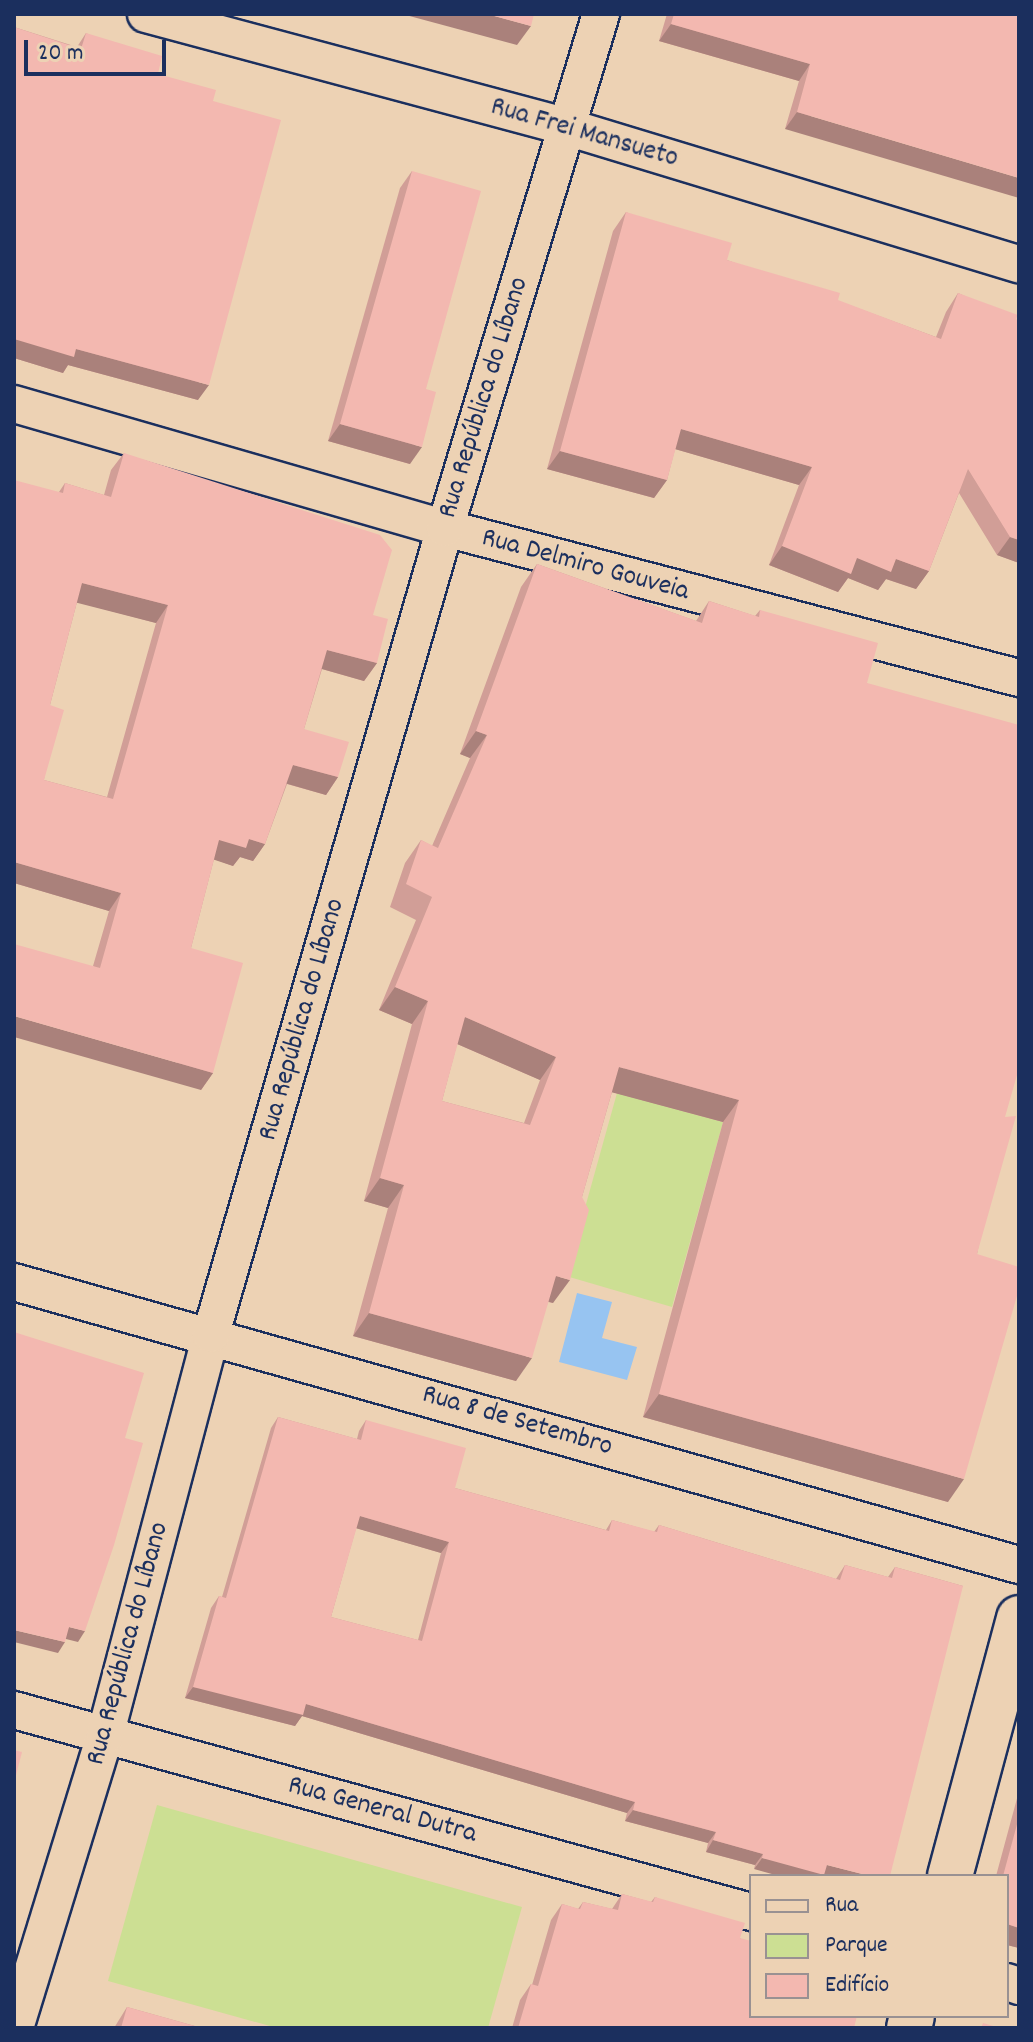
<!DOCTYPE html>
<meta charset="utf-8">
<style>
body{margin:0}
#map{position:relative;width:1033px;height:2042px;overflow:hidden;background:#edd2b4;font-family:Dekko,sans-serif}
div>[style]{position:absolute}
.green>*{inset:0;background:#ccdf93}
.water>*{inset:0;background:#97c4f1}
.roads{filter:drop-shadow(2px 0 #1b2f5e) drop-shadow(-2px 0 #1b2f5e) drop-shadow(0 2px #1b2f5e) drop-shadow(0 -2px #1b2f5e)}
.street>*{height:36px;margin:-18px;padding:0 18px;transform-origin:18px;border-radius:18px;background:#edd2b4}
.secondary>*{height:44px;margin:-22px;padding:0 22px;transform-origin:22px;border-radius:22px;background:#edd2b4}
.wall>*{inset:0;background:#d19e97}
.shaded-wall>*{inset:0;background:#aa817b}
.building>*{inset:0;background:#f3b8b0}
span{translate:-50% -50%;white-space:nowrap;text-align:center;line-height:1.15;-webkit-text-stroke:7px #edd2b4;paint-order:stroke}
.street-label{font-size:28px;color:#1b2f5e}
.frame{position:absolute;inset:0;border:16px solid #1b2f5e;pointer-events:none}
.legend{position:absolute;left:749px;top:1874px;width:260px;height:144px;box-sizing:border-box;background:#edd2b4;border:2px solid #999192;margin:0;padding:10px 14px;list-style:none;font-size:24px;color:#1b2f5e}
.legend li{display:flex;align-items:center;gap:16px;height:40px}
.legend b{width:40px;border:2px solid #999192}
.scale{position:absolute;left:24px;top:40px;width:142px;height:36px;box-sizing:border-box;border:4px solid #1b2f5e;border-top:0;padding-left:10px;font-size:24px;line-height:28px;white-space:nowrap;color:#1b2f5e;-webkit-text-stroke:6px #edd2b4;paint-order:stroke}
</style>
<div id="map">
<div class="green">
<i style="clip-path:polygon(617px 1093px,723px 1122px,672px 1307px,566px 1276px)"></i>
<i style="clip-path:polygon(157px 1805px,522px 1907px,488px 2028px,277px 2028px,108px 1981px)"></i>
</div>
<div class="water">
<i style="clip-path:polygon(577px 1293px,612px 1302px,602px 1338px,637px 1347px,627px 1380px,559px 1362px)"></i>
</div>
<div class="roads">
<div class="street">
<i style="left:146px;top:14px;width:436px;rotate:15deg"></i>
<i style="left:567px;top:127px;width:472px;rotate:16.9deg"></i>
<i style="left:14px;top:404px;width:448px;rotate:16.1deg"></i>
<i style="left:445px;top:528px;width:593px;rotate:14.65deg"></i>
<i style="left:14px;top:1282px;width:1044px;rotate:15.73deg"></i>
<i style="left:14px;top:1710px;width:764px;rotate:15.33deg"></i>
<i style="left:1007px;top:1982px;width:13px;rotate:18deg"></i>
<i style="left:15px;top:2028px;width:306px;rotate:-72.9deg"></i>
<i style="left:105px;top:1736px;width:416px;rotate:-75.2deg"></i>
<i style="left:211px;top:1334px;width:839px;rotate:-73.81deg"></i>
<i style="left:445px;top:528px;width:537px;rotate:-73.12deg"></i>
</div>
<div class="secondary">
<i style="left:950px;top:1876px;width:267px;rotate:-75deg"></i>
<i style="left:909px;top:2028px;width:12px;rotate:-76deg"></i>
</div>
</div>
<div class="wall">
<i style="clip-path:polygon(667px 14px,1019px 14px,785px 129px,799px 81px,659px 41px)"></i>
<i style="clip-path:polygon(14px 27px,77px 47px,86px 33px,158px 74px,213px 101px,198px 400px,68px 365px,63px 373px,14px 358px)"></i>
<i style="clip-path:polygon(412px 171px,426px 389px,410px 464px,328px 441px,400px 188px)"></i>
<i style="clip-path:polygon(626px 212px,727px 260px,936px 337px,946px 312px,958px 293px,1016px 319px,1017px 344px,1019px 344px,1019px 563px,997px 555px,959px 493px,929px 571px,916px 589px,886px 579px,878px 590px,848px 578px,838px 592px,769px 565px,799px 485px,675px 449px,667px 480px,654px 498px,547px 469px,613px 231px)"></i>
<i style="clip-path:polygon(evenodd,124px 453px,373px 615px,377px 663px,364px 681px,322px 669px,304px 729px,338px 777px,326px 795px,287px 784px,265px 844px,253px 861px,240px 857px,233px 866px,214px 859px,191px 948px,213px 1073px,201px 1090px,93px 966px,109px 911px,14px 883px,59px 492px,65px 483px,104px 495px,111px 470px,124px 453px,77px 602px,156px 623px,107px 797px,44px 780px,50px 705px,77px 602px)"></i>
<i style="clip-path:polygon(evenodd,537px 564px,696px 621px,709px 601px,755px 616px,760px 610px,867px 683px,1005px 1117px,977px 1254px,948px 1502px,643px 1417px,723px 1122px,612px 1092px,582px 1197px,553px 1303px,548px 1302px,516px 1381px,353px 1336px,388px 1208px,364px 1201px,412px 1024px,379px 1010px,416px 920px,390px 907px,405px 863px,421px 840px,432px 846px,470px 758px,460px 754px,521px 587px,537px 564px,457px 1044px,540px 1080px,524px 1123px,442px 1101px,457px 1044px)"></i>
<i style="clip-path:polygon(evenodd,278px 1417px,357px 1439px,359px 1431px,366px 1420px,455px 1488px,606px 1530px,612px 1520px,654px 1532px,659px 1525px,836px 1579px,845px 1565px,888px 1577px,895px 1567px,963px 1586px,754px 1869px,755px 1865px,706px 1852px,708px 1843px,625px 1821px,627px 1813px,302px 1716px,295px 1726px,185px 1698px,211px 1608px,219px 1596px,222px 1597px,271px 1428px,278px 1417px,356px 1528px,441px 1553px,418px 1640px,331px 1617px,356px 1528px)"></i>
<i style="clip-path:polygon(1019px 1791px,1019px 1948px,1007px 1945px,1007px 1876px,996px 1876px)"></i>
<i style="clip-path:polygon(622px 1894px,651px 1902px,655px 1897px,740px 1938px,854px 2028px,512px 2028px,520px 2000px,531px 1984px,532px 1985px,551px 1920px,562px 1904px,578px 1909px,583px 1902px,612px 1909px)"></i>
<i style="clip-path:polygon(127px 2007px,202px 2028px,114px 2028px)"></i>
</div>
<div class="shaded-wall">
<i style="clip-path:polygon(402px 14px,487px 14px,531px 26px,517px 45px)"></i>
<i style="clip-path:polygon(671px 24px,810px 64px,799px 81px,659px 41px)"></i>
<i style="clip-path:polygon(797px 112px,1019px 178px,1019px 198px,785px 129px)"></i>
<i style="clip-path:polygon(14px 339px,76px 349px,209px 385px,198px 400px,68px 365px,63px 373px,14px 358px)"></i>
<i style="clip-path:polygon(340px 424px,422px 447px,410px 464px,328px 441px)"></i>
<i style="clip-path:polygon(681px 429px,812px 467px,799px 485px,668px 447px)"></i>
<i style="clip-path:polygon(560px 451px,667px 480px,654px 498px,547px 469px)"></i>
<i style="clip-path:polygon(1010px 537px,1019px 540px,1019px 563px,997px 555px)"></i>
<i style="clip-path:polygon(782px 546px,857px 558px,896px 559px,929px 571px,916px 589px,886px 579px,878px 590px,848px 578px,838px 592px,769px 565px)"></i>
<i style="clip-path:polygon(82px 583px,168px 605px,156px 623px,70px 601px)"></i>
<i style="clip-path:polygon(327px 650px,377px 663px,364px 681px,315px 667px)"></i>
<i style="clip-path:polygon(476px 731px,487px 735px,470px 758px,460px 754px)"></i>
<i style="clip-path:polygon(293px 765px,338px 777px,326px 795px,281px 782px)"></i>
<i style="clip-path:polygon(249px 839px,265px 844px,253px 861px,240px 857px,233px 866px,206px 857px,219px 840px)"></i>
<i style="clip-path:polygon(14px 862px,121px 893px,109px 911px,14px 883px)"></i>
<i style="clip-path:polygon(395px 987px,428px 1001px,412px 1024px,379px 1010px)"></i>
<i style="clip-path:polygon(14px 1016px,213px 1073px,201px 1090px,14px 1037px)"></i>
<i style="clip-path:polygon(465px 1017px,556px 1057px,540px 1080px,448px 1040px)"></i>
<i style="clip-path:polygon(619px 1067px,739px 1100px,723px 1122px,603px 1090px)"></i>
<i style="clip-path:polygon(380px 1178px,404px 1185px,388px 1208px,364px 1201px)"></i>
<i style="clip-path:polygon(556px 1276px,570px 1280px,553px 1303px,540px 1299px)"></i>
<i style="clip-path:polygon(369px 1313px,532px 1358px,516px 1381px,353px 1336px)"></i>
<i style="clip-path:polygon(659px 1394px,964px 1479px,948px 1502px,643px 1417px)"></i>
<i style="clip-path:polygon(360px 1516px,449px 1542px,441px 1553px,352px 1527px)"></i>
<i style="clip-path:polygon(69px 1627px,85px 1631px,78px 1642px,62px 1638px)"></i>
<i style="clip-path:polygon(14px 1630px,65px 1642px,58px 1653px,14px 1642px)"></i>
<i style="clip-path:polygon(193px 1687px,306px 1704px,635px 1802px,627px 1813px,302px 1716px,295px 1726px,185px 1698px)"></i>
<i style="clip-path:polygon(633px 1810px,716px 1832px,708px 1843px,625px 1821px)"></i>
<i style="clip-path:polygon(713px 1840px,763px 1854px,755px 1865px,706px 1852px)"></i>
<i style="clip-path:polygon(762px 1858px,827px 1865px,870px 1876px,779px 1876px,754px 1869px)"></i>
<i style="clip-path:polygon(1007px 1924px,1019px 1928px,1019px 1948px,1007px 1945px)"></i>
</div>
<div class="building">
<i style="clip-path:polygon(487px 14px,534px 14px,531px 26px)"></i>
<i style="clip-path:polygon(674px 14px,1019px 14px,1019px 178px,797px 112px,810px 64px,671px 24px)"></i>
<i style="clip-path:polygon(14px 27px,81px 49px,86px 33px,162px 56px,158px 74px,216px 90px,213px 101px,281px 120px,209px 385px,76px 349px,74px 357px,14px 339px)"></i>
<i style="clip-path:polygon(412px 171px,481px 191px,426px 389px,436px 392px,422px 447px,340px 424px)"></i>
<i style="clip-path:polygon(626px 212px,732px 243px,727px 260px,840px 293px,838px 300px,941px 339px,958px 293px,1018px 315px,1016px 319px,1019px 321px,1019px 339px,1017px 344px,1019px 344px,1019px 540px,1010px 537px,968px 469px,929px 571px,896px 559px,891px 572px,857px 558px,851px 574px,782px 546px,812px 467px,681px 429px,667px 480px,560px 451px)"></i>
<i style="clip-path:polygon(evenodd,124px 453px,380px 535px,392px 550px,373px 615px,388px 619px,377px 663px,327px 650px,304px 729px,349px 742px,338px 777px,293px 765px,265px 844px,249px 839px,246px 848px,219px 840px,191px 948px,243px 963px,213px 1073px,14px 1016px,14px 944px,100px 968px,121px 893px,14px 862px,14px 480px,63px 493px,65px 483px,111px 497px,124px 453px,82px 583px,168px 605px,113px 799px,44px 780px,64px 710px,50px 705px,82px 583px)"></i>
<i style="clip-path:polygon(evenodd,537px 564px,702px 623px,709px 601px,759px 617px,760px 610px,878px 643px,867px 683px,1019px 725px,1019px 1068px,1005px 1117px,1016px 1116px,977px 1254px,1019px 1267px,1019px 1289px,964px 1479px,659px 1394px,739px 1100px,619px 1067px,582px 1197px,589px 1210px,570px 1280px,556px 1276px,532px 1358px,369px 1313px,404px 1185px,380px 1178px,428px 1001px,395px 987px,432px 897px,406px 884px,421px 840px,438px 848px,487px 735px,476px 731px,537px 564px,465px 1017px,556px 1057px,530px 1125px,442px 1101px,465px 1017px)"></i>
<i style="clip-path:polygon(14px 1332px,144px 1373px,125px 1438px,143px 1443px,114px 1545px,85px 1631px,69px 1627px,65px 1642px,14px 1630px,14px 1394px,16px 1388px,14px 1387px)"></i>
<i style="clip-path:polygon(evenodd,278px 1417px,361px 1440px,366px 1420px,466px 1448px,455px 1488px,609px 1531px,612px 1520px,657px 1532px,659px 1525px,840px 1580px,845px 1565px,892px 1578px,895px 1567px,963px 1586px,890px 1876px,870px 1876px,827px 1865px,824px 1875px,762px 1858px,763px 1854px,713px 1840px,716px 1832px,633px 1810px,635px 1802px,306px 1704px,303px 1715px,193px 1687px,219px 1596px,226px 1598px,278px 1417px,360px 1516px,449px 1542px,422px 1641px,331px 1617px,360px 1516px)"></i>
<i style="clip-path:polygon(14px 1750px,22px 1752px,14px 1783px)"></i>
<i style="clip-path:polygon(1019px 1817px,1019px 1928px,1007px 1924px,1007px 1876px,1003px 1876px)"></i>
<i style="clip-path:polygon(622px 1894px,653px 1902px,655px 1897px,745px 1923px,740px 1938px,751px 1941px,751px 2016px,857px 2016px,854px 2028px,518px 2028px,531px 1984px,538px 1986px,562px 1904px,580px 1909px,583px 1902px,618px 1910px)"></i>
<i style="clip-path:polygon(127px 2007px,202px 2028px,121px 2028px)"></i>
<i style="clip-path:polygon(983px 2023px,1000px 2028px,981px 2028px)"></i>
</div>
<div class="street-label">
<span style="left:584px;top:134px;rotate:16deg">Rua Frei Mansueto</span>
<span style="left:485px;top:398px;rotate:-73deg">Rua República do Líbano</span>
<span style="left:585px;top:566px;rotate:15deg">Rua Delmiro Gouveia</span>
<span style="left:303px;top:1020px;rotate:-74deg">Rua República do Líbano</span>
<span style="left:517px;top:1422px;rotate:16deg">Rua 8 de Setembro</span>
<span style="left:129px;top:1644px;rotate:-75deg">Rua República do Líbano</span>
<span style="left:382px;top:1811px;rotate:15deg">Rua General Dutra</span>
</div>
<div class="frame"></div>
<ul class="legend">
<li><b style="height:10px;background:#edd2b4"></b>Rua</li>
<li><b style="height:22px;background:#ccdf93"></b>Parque</li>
<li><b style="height:22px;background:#f3b8b0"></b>Edifício</li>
</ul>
<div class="scale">20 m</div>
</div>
